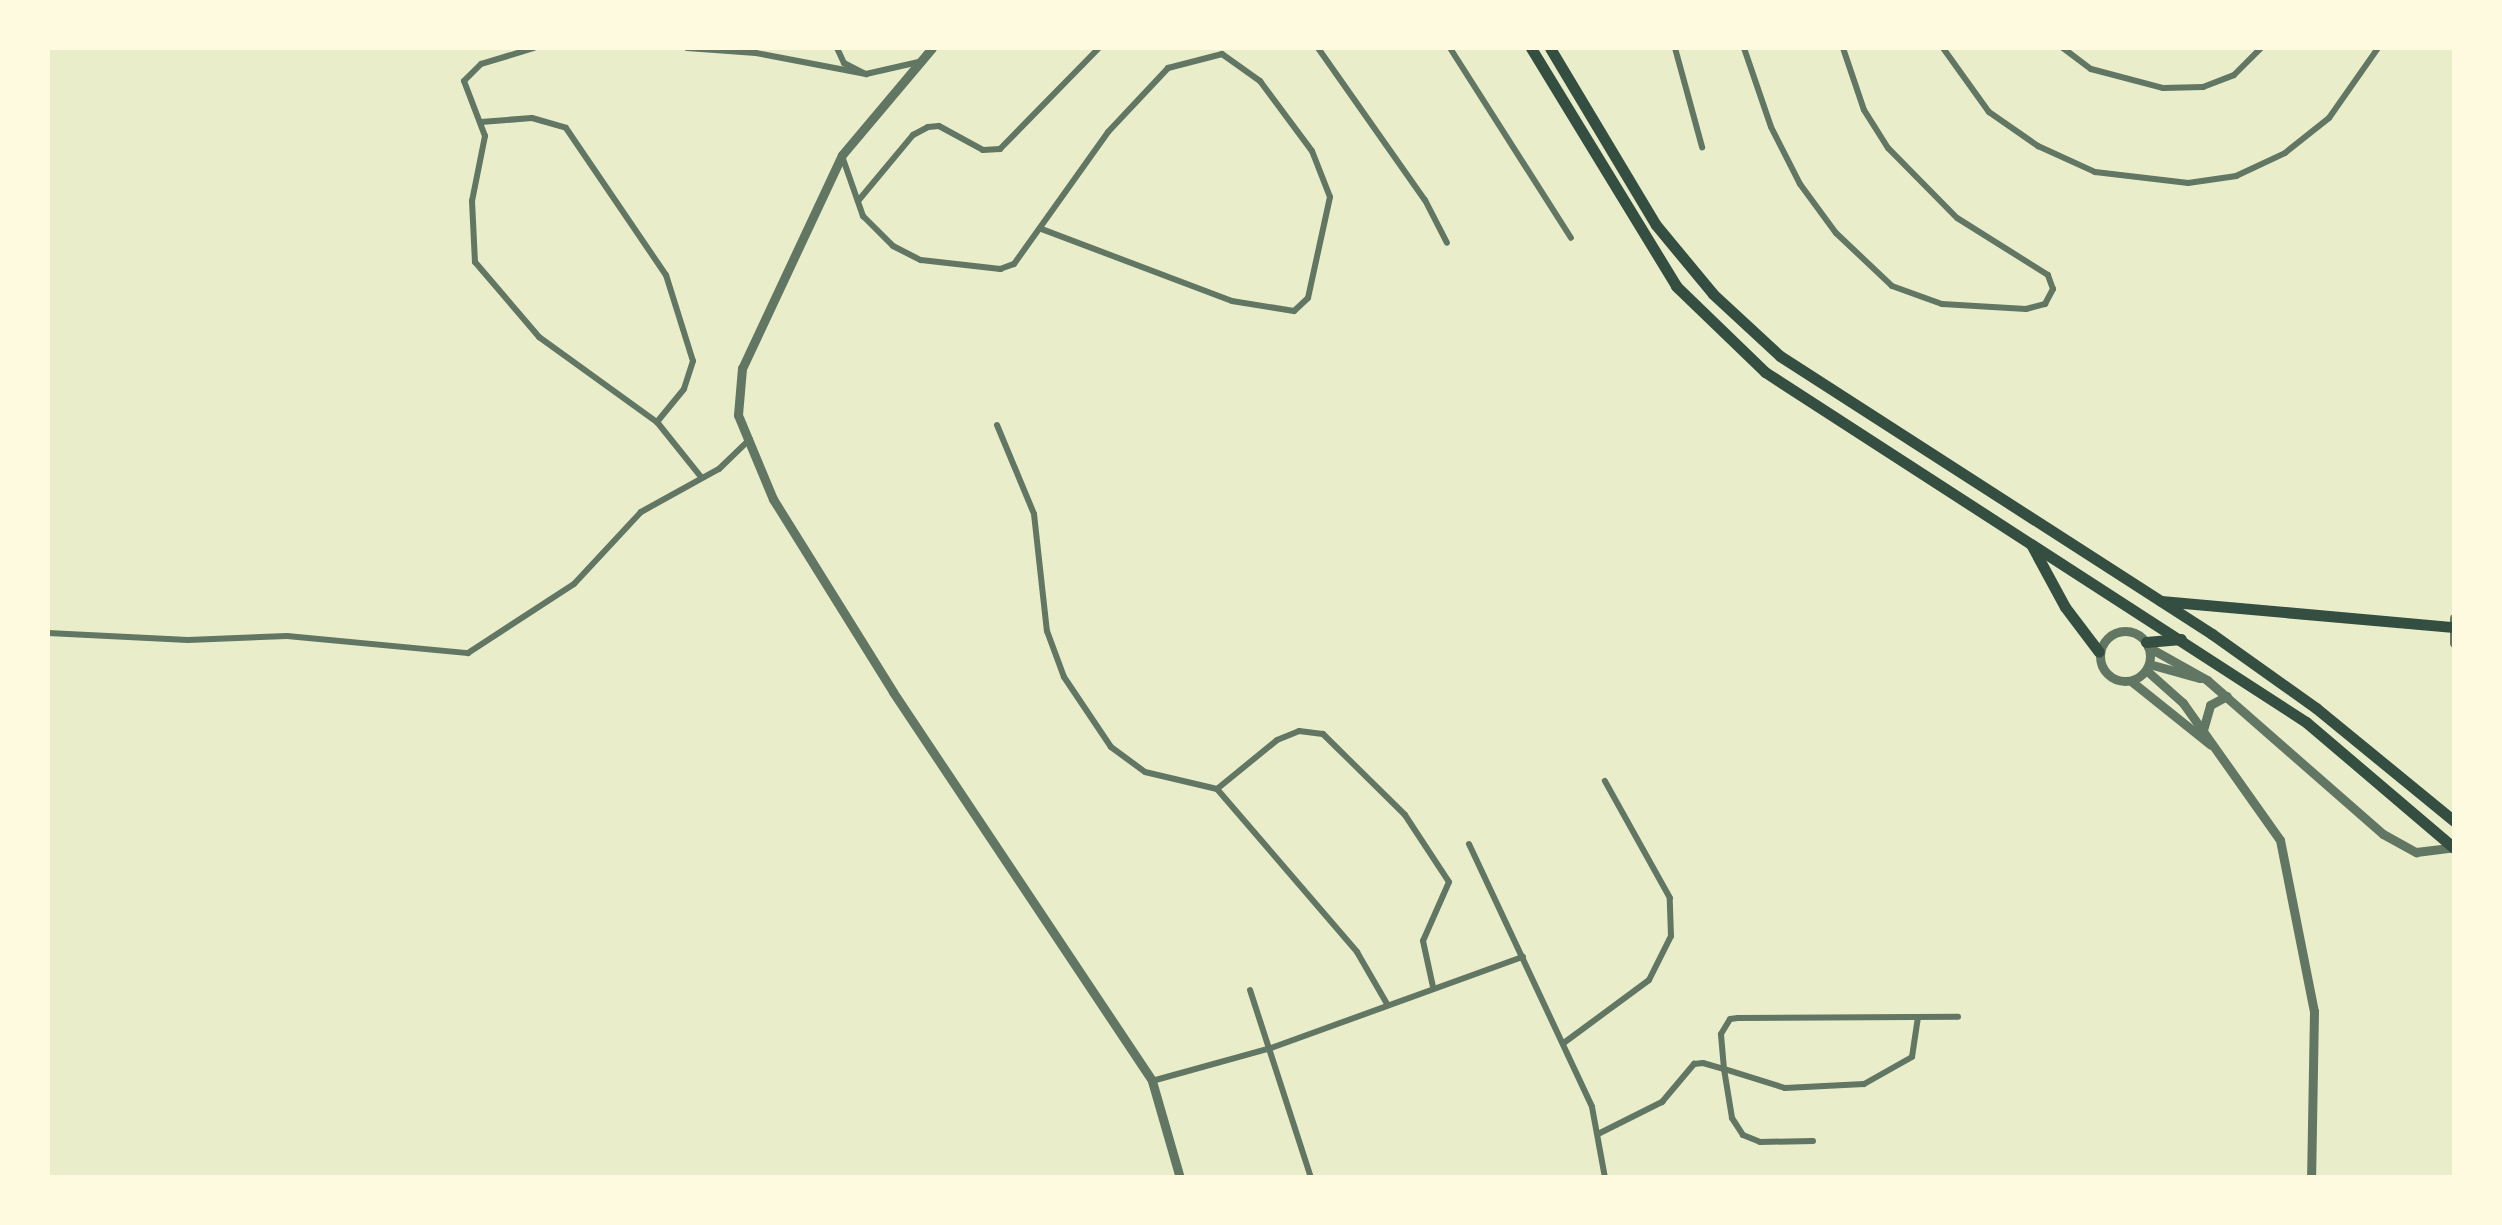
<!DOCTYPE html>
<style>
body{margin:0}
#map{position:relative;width:2502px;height:1225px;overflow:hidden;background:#e9edc9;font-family:"PT Sans Narrow",sans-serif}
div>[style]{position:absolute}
.minor>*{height:6px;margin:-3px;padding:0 3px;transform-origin:3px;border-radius:3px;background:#617663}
.tertiary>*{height:9px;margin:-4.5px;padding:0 4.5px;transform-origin:4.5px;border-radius:4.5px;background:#617663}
.tertiary>.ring{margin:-4.5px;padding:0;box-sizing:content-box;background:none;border:9px solid #617663;border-radius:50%}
.trunk>*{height:11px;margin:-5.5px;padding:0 5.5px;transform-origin:5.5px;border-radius:5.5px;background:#344e41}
span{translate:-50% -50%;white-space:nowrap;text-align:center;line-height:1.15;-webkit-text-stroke:10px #fefae0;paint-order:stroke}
.frame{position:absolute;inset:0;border:50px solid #fefae0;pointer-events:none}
</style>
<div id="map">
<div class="minor">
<i style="left:534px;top:48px;width:55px;rotate:163.2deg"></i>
<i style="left:481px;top:64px;width:24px;rotate:135deg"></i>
<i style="left:464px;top:81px;width:59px;rotate:69.1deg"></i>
<i style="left:485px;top:136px;width:66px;rotate:101.3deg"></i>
<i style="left:472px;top:201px;width:61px;rotate:87.2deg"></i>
<i style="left:475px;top:262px;width:99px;rotate:49.5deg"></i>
<i style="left:539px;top:337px;width:145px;rotate:35.8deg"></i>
<i style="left:657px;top:422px;width:70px;rotate:51.3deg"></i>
<i style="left:687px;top:48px;width:69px;rotate:4.1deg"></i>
<i style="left:756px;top:53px;width:112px;rotate:10.8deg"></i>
<i style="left:837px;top:48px;width:17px;rotate:65deg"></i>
<i style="left:844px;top:63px;width:25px;rotate:27deg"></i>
<i style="left:866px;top:74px;width:54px;rotate:-12.8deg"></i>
<i style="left:1318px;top:48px;width:186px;rotate:54.9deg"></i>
<i style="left:1425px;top:200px;width:48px;rotate:62.9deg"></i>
<i style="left:1450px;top:48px;width:225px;rotate:57.5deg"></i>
<i style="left:1675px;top:48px;width:103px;rotate:74.7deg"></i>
<i style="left:1744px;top:48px;width:83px;rotate:71.1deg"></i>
<i style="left:1771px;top:127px;width:64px;rotate:63deg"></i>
<i style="left:1800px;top:184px;width:61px;rotate:53.7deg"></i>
<i style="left:1836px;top:233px;width:77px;rotate:43.4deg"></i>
<i style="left:1892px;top:286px;width:53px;rotate:19.8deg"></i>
<i style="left:1942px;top:304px;width:84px;rotate:3.4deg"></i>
<i style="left:2026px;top:309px;width:20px;rotate:-15deg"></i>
<i style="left:2045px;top:304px;width:17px;rotate:-62deg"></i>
<i style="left:2053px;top:289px;width:15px;rotate:-110deg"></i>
<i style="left:2048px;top:275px;width:107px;rotate:-147.9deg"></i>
<i style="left:1957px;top:218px;width:98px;rotate:-134.6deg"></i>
<i style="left:1888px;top:148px;width:45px;rotate:-122.3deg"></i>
<i style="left:1864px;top:110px;width:65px;rotate:-108.7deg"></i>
<i style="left:1943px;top:48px;width:79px;rotate:54.3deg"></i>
<i style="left:1989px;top:112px;width:60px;rotate:34.8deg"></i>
<i style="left:2038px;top:146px;width:63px;rotate:24.5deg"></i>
<i style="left:2095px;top:172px;width:94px;rotate:6.7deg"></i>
<i style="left:2188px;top:183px;width:49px;rotate:-8.3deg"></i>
<i style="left:2236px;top:176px;width:54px;rotate:-25.1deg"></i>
<i style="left:2285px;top:153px;width:56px;rotate:-38.5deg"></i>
<i style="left:2329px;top:118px;width:85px;rotate:-55deg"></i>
<i style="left:2063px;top:48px;width:35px;rotate:37deg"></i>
<i style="left:2091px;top:69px;width:74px;rotate:14.8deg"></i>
<i style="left:2163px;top:88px;width:40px;rotate:-1.4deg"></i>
<i style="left:2203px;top:87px;width:33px;rotate:-21deg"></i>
<i style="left:2234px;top:75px;width:38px;rotate:-45deg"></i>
<i style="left:481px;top:122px;width:51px;rotate:-4.5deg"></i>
<i style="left:532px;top:118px;width:35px;rotate:16deg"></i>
<i style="left:566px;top:128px;width:178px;rotate:55.8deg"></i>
<i style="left:666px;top:275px;width:90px;rotate:72.6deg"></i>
<i style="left:693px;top:361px;width:29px;rotate:108deg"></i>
<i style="left:684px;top:389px;width:43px;rotate:129.3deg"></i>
<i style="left:842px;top:156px;width:64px;rotate:70.7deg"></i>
<i style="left:863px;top:216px;width:42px;rotate:45deg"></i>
<i style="left:893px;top:246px;width:31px;rotate:27deg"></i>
<i style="left:921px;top:260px;width:80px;rotate:6.5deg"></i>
<i style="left:1000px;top:269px;width:15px;rotate:-20deg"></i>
<i style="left:1014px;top:264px;width:162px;rotate:-54.5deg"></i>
<i style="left:1108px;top:132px;width:88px;rotate:-46.8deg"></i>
<i style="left:1168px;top:68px;width:56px;rotate:-14.5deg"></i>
<i style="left:1222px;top:54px;width:47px;rotate:35.4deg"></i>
<i style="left:1260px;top:81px;width:87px;rotate:53.4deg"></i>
<i style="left:1312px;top:151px;width:49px;rotate:68.6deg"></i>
<i style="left:1330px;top:197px;width:103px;rotate:102.3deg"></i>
<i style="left:1308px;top:298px;width:19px;rotate:137deg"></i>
<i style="left:1294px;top:311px;width:63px;rotate:-170.8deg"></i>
<i style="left:1232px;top:301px;width:204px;rotate:-159.3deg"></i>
<i style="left:858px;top:201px;width:86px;rotate:-50.2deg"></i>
<i style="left:913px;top:135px;width:17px;rotate:-28deg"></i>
<i style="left:928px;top:127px;width:11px;rotate:-5deg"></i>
<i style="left:939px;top:126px;width:50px;rotate:28.6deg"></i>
<i style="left:983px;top:150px;width:17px;rotate:-3deg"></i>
<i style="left:1000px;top:149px;width:141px;rotate:-45.6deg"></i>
<i style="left:997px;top:425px;width:96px;rotate:67.4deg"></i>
<i style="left:1034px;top:514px;width:118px;rotate:83.7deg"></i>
<i style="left:1047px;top:631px;width:49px;rotate:69.7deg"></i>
<i style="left:1064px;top:677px;width:84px;rotate:56.1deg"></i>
<i style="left:1111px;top:747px;width:42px;rotate:36.3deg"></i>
<i style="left:1145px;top:772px;width:74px;rotate:13.3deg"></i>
<i style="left:1217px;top:789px;width:77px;rotate:-39.2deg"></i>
<i style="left:1277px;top:740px;width:24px;rotate:-22deg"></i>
<i style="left:1299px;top:731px;width:24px;rotate:7deg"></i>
<i style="left:1323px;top:734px;width:115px;rotate:44.6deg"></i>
<i style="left:1405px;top:815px;width:80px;rotate:56.7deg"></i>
<i style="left:1449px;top:882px;width:64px;rotate:113.8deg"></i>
<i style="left:1423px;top:941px;width:47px;rotate:77.7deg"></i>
<i style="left:48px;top:633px;width:140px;rotate:2.9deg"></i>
<i style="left:188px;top:640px;width:99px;rotate:-2.3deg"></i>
<i style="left:287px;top:636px;width:182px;rotate:5.4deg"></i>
<i style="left:468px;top:653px;width:126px;rotate:-33.1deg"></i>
<i style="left:574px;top:584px;width:98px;rotate:-47.1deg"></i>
<i style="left:641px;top:512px;width:89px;rotate:-28.9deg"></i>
<i style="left:719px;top:469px;width:43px;rotate:-44.1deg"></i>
<i style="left:1217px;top:789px;width:215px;rotate:49.3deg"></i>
<i style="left:1357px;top:952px;width:58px;rotate:59.9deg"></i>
<i style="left:1469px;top:844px;width:290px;rotate:64.9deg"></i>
<i style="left:1592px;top:1107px;width:72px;rotate:79.6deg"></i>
<i style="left:1250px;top:990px;width:198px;rotate:72deg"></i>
<i style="left:1918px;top:1017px;width:40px;rotate:98.5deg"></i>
<i style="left:1912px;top:1057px;width:55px;rotate:150.6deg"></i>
<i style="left:1864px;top:1084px;width:79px;rotate:177.1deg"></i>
<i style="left:1785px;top:1088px;width:64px;rotate:-162.7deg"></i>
<i style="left:1724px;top:1069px;width:35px;rotate:-95deg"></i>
<i style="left:1721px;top:1034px;width:17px;rotate:-59deg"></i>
<i style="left:1730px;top:1019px;width:8px;rotate:-7deg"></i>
<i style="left:1738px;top:1018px;width:220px;rotate:-0.3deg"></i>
<i style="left:1565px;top:1042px;width:104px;rotate:-36.4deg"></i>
<i style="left:1649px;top:980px;width:49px;rotate:-63.4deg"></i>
<i style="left:1671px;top:936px;width:38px;rotate:-92deg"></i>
<i style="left:1670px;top:898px;width:134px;rotate:-119.1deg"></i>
<i style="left:1152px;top:1081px;width:123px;rotate:-15.5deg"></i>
<i style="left:1271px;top:1048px;width:268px;rotate:-19.9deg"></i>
<i style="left:1598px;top:1134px;width:72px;rotate:-26.6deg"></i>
<i style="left:1662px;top:1102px;width:50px;rotate:-49.9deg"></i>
<i style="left:1694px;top:1064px;width:9px;rotate:-6deg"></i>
<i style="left:1703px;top:1063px;width:22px;rotate:16deg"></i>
<i style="left:1724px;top:1069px;width:50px;rotate:80.7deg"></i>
<i style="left:1732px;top:1118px;width:20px;rotate:57deg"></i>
<i style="left:1743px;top:1135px;width:18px;rotate:22deg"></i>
<i style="left:1760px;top:1142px;width:53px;rotate:-1.1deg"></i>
</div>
<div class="tertiary">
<i style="left:932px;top:48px;width:140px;rotate:130.1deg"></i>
<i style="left:842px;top:155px;width:235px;rotate:115.1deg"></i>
<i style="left:742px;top:368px;width:47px;rotate:94.9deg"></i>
<i style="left:738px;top:415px;width:91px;rotate:67.4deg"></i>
<i style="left:773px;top:499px;width:227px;rotate:58.1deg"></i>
<i style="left:893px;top:692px;width:467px;rotate:56.3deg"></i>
<i style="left:1152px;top:1081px;width:101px;rotate:73.9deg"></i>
<i style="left:2454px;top:618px;width:25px;rotate:90deg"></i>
<i class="ring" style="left:2100px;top:631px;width:41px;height:41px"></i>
<i style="left:2148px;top:647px;width:68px;rotate:29.2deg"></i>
<i style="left:2207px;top:680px;width:234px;rotate:41.2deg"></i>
<i style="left:2383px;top:834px;width:38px;rotate:29deg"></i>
<i style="left:2416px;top:852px;width:38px;rotate:-7deg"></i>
<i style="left:2149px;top:664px;width:53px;rotate:15.4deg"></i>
<i style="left:2146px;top:670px;width:50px;rotate:41.7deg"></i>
<i style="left:2183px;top:703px;width:168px;rotate:54.7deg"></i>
<i style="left:2280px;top:840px;width:174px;rotate:78.8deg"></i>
<i style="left:2314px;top:1011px;width:167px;rotate:91deg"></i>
<i style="left:2131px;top:681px;width:102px;rotate:38.7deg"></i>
<i style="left:2203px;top:730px;width:26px;rotate:-74deg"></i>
<i style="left:2210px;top:705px;width:19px;rotate:-28deg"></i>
</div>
<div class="trunk">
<i style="left:1531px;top:48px;width:279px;rotate:58.6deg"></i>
<i style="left:1676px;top:286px;width:124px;rotate:44deg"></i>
<i style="left:1765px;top:372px;width:644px;rotate:32.9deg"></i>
<i style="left:2306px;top:722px;width:194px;rotate:40.4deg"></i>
<i style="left:1550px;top:48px;width:206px;rotate:59.1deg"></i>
<i style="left:1656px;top:225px;width:89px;rotate:50.4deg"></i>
<i style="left:1713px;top:294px;width:91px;rotate:42.8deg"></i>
<i style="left:1780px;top:356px;width:514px;rotate:32.76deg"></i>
<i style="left:2212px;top:634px;width:128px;rotate:35.4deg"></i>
<i style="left:2316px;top:708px;width:178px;rotate:39.3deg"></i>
<i style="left:2032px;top:546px;width:69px;rotate:61.6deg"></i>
<i style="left:2065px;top:607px;width:56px;rotate:52.9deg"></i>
<i style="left:2161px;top:601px;width:291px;rotate:5.1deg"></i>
<i style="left:2146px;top:642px;width:35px;rotate:-5deg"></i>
</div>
<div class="frame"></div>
</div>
